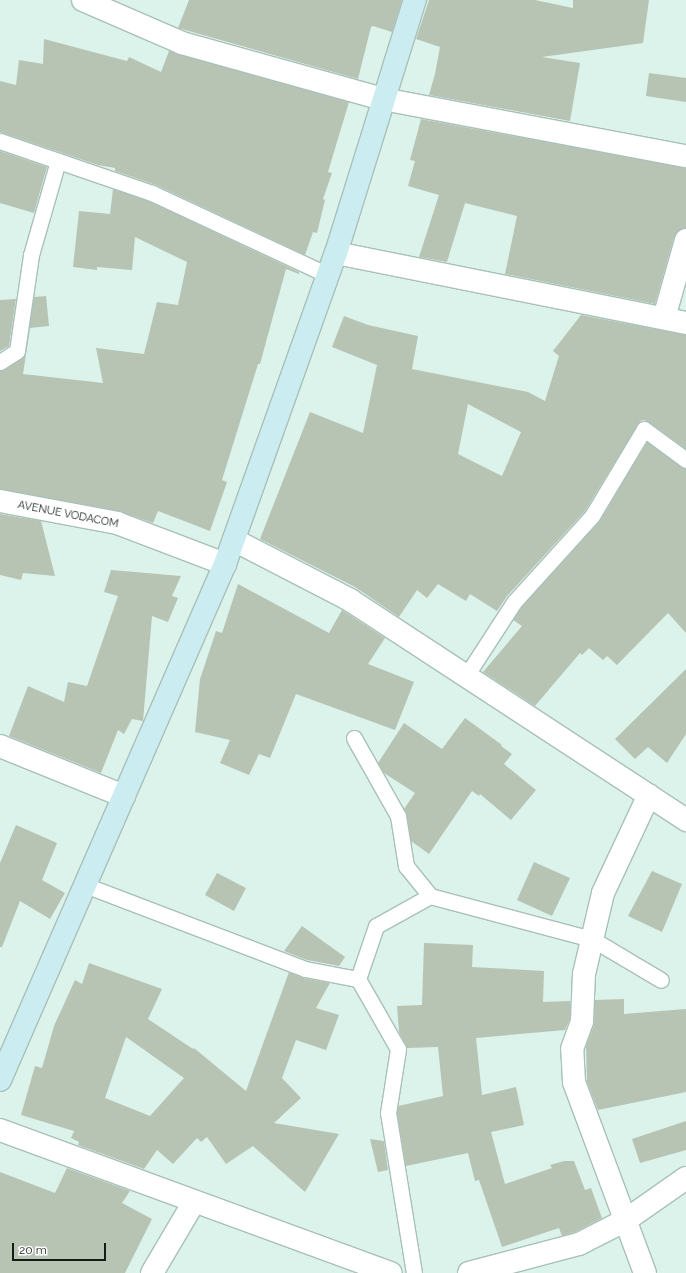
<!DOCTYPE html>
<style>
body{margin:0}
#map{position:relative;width:686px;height:1273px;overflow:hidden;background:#dbf3eb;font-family:Raleway,sans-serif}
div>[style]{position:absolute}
.building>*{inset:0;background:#b7c4b4}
.roads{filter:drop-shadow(1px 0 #a9c0b9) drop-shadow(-1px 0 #a9c0b9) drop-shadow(0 1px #a9c0b9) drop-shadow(0 -1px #a9c0b9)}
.lane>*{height:15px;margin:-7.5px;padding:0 7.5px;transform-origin:7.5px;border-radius:7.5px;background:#fff}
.street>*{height:22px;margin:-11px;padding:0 11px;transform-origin:11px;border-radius:11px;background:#fff}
.secondary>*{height:22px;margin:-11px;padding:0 11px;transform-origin:11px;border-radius:11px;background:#cbecf0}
span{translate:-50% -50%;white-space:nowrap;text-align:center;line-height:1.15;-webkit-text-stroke:4px #fff;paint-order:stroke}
.street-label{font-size:11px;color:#131c19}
.scale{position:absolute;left:12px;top:1243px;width:94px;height:18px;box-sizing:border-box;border:2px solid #131c19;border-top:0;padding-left:5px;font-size:12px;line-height:14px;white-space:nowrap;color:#131c19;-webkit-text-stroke:3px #fff;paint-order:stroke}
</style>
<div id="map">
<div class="building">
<i style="clip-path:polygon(189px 0,402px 0,392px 32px,373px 26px,371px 27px,358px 79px,178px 28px)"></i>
<i style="clip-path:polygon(429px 0,535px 0,573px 8px,573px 0,649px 0,643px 43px,542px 57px,580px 63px,570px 121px,429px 95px,435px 74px,440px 47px,416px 39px)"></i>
<i style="clip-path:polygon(44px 39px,127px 61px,129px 57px,161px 72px,169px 51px,349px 102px,328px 172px,332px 173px,323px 199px,325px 200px,317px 233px,313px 232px,305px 255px,156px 185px,115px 171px,115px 168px,98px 165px,0 132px,0 81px,16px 85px,19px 60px,43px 64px)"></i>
<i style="clip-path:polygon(649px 73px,686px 78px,686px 102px,646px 96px)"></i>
<i style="clip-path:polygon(421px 119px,686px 168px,686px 228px,678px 231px,674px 237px,655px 304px,505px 274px,517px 216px,465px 203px,447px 262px,419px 257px,439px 195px,408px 186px,415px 161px,410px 160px)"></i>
<i style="clip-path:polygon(0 151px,47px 167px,34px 213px,0 203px)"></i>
<i style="clip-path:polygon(113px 189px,149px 201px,299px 272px,299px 274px,286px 269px,260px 364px,258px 364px,222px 480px,227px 482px,210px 531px,158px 511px,153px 523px,119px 511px,0 489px,0 371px,5px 370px,25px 356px,34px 297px,46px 296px,49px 326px,30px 328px,23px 374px,103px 383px,96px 348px,144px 354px,157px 302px,178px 305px,187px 262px,135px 237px,132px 270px,97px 267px,97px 270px,73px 267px,79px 211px,110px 214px)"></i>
<i style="clip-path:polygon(16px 299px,9px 346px,0 351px,0 300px)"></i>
<i style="clip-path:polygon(evenodd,581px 315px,686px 335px,686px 449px,649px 422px,644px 420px,640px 421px,585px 511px,507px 596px,497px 611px,470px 594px,466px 601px,438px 584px,427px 598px,417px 590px,399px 617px,355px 587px,260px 539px,310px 412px,363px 433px,377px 365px,332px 347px,344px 316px,368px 325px,418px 336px,412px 369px,528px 392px,545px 401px,559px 356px,553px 351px,581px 315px,468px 404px,521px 432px,502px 476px,458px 454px,468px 404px)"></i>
<i style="clip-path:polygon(647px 442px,681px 467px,686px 469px,686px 633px,668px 613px,617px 665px,607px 656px,603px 660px,589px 648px,582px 655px,580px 653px,535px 706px,483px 672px,522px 626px,513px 620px,521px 608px,600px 521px)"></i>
<i style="clip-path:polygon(0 514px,41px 521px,55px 576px,23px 573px,21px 580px,0 575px)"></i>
<i style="clip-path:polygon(111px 570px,181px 576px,172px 596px,178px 598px,168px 622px,152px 616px,143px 721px,132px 719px,124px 734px,118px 730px,101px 773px,9px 736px,28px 686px,64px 702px,68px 682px,87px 686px,118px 596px,104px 592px)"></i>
<i style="clip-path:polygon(238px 584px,329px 633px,342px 610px,385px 638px,368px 664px,414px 682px,395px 730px,296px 694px,270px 758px,259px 754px,249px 775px,220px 763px,230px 740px,195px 732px,200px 679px,216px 631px,222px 633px)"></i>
<i style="clip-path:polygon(686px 669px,686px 734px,667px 763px,648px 747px,635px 759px,615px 739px)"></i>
<i style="clip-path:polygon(465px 718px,502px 745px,501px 746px,512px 754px,504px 764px,536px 790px,511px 820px,480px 794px,479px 796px,472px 791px,429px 854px,411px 841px,404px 809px,415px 793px,384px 773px,378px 763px,404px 723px,442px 749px)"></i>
<i style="clip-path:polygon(16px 825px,57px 843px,42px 880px,65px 893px,50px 919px,20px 901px,2px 947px,0 947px,0 863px)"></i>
<i style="clip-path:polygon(534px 862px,570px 878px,552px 916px,517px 900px)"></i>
<i style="clip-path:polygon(652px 871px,682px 884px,662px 932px,628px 916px)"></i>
<i style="clip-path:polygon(217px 873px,246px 888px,234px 911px,205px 895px)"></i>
<i style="clip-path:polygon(302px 926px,345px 957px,339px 966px,307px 960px,284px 951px)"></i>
<i style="clip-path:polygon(424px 943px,473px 945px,472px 967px,544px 971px,543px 1002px,570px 1001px,570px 1019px,565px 1030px,476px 1038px,482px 1095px,516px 1087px,524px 1125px,491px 1132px,505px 1184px,552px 1168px,550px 1165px,564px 1161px,574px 1161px,585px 1190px,591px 1188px,602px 1218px,575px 1232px,562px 1236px,559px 1228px,502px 1247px,479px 1180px,475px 1181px,468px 1153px,406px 1166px,397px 1113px,398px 1106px,443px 1096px,438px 1047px,407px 1048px,399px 1032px,397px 1006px,422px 1005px)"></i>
<i style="clip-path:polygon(evenodd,89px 963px,162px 989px,148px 1019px,193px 1049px,194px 1048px,246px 1091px,289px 972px,303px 978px,330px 983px,316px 1008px,339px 1015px,326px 1050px,296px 1040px,282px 1078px,301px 1098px,274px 1123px,339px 1134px,305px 1192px,253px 1146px,226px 1164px,207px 1137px,201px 1142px,197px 1138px,173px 1164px,157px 1150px,144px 1169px,78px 1145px,79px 1142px,71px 1138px,74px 1131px,21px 1115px,35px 1066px,42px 1068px,54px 1026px,75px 980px,82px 984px,89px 963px,126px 1037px,184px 1078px,150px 1116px,105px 1098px,126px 1037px)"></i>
<i style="clip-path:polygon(624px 999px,624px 1014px,686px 1009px,686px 1092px,598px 1110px,587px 1082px,586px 1046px,594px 1025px,595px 1000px)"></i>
<i style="clip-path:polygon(686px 1121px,686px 1150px,640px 1163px,632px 1139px)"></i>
<i style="clip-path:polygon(370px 1139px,384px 1141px,388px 1170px,378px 1172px)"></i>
<i style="clip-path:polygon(67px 1168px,130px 1191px,122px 1203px,152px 1219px,125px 1273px,0 1273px,0 1172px,55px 1193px)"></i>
</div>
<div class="roads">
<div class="lane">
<i style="left:0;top:141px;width:161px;rotate:18.9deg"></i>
<i style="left:152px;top:193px;width:194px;rotate:25deg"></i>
<i style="left:0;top:362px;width:20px;rotate:-33deg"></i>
<i style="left:17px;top:351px;width:97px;rotate:-81.7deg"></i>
<i style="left:31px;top:255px;width:98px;rotate:-74deg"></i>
<i style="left:466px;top:676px;width:88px;rotate:-57deg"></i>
<i style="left:514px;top:602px;width:116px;rotate:-47.8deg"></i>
<i style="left:592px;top:516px;width:101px;rotate:-59.1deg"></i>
<i style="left:644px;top:429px;width:52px;rotate:36.4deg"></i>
<i style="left:354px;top:738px;width:90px;rotate:60.6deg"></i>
<i style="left:398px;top:816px;width:51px;rotate:80.9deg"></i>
<i style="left:406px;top:866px;width:38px;rotate:51deg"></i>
<i style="left:85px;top:885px;width:235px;rotate:20.9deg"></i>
<i style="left:305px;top:969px;width:54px;rotate:10.7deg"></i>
<i style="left:414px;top:1273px;width:162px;rotate:-99.2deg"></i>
<i style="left:388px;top:1113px;width:65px;rotate:-81.1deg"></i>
<i style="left:398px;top:1049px;width:81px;rotate:-119.7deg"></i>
<i style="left:358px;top:979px;width:56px;rotate:-71.2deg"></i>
<i style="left:376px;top:926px;width:62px;rotate:-29.1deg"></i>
<i style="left:430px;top:896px;width:168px;rotate:14.9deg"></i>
<i style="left:592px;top:939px;width:80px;rotate:30.7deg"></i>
</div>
<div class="street">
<i style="left:83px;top:0;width:108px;rotate:23.5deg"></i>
<i style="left:182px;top:43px;width:209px;rotate:15.6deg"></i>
<i style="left:383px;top:99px;width:308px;rotate:10.7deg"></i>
<i style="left:336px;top:253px;width:357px;rotate:11.3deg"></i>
<i style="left:664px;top:318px;width:81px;rotate:-74.2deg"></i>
<i style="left:0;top:501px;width:119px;rotate:10.6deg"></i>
<i style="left:117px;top:523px;width:116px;rotate:20.8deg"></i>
<i style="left:234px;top:540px;width:131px;rotate:27.3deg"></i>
<i style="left:350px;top:600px;width:402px;rotate:33.2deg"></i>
<i style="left:0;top:746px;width:134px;rotate:22deg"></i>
<i style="left:0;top:1130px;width:416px;rotate:20.1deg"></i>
<i style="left:152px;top:1273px;width:82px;rotate:-59.4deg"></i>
<i style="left:469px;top:1273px;width:114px;rotate:-14.8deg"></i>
<i style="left:579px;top:1244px;width:53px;rotate:-27.1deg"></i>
<i style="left:626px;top:1220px;width:73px;rotate:-35deg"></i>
<i style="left:645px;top:1273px;width:204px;rotate:-110.4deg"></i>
<i style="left:574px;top:1082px;width:33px;rotate:-93deg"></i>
<i style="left:572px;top:1049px;width:30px;rotate:-70deg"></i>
<i style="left:582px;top:1021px;width:47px;rotate:-87.6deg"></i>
<i style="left:584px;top:974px;width:83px;rotate:-76.8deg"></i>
<i style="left:603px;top:893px;width:108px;rotate:-64.9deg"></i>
</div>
<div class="secondary">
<i style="left:0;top:1080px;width:563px;rotate:-66.44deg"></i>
<i style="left:225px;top:564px;width:330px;rotate:-70.4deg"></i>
<i style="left:336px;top:253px;width:265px;rotate:-72.7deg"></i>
</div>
</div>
<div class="street-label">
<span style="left:68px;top:515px;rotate:11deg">AVENUE VODACOM</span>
</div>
<div class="scale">20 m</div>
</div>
